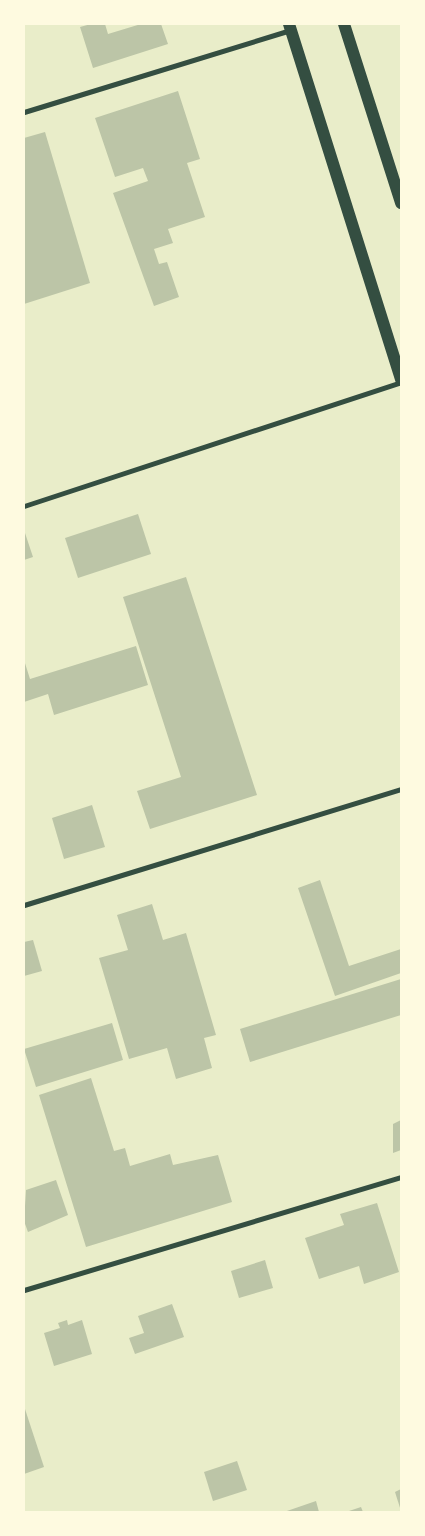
<!DOCTYPE html>
<style>
body{margin:0}
#map{position:relative;width:425px;height:1536px;overflow:hidden;background:#e9edc9;font-family:"Sofia Sans Condensed",sans-serif}
div>[style]{position:absolute}
.building>*{inset:0;background:#bcc5a7}
.minor>*{height:5px;margin:-2.5px;padding:0 2.5px;transform-origin:2.5px;border-radius:2.5px;background:#344e41}
.primary>*{height:12px;margin:-6px;padding:0 6px;transform-origin:6px;border-radius:6px;background:#344e41}
span{translate:-50% -50%;white-space:nowrap;text-align:center;line-height:1.15;-webkit-text-stroke:5px #fefae0;paint-order:stroke}
.frame{position:absolute;inset:0;border:25px solid #fefae0;pointer-events:none}
</style>
<div id="map">
<div class="building">
<i style="clip-path:polygon(91px 24px,105px 24px,108px 34px,141px 24px,161px 24px,168px 44px,93px 68px,80px 27px)"></i>
<i style="clip-path:polygon(178px 91px,200px 159px,187px 163px,205px 217px,168px 229px,173px 243px,154px 249px,159px 264px,167px 262px,179px 297px,154px 306px,113px 193px,148px 181px,143px 168px,115px 177px,95px 118px)"></i>
<i style="clip-path:polygon(45px 132px,90px 283px,24px 304px,24px 138px)"></i>
<i style="clip-path:polygon(138px 514px,151px 554px,78px 578px,65px 538px)"></i>
<i style="clip-path:polygon(24px 530px,33px 557px,24px 560px)"></i>
<i style="clip-path:polygon(186px 577px,257px 795px,150px 829px,137px 791px,181px 777px,123px 597px)"></i>
<i style="clip-path:polygon(136px 646px,148px 685px,54px 715px,48px 694px,24px 702px,24px 660px,30px 679px)"></i>
<i style="clip-path:polygon(92px 805px,105px 847px,64px 859px,52px 818px)"></i>
<i style="clip-path:polygon(320px 880px,349px 966px,401px 949px,401px 973px,335px 996px,298px 888px)"></i>
<i style="clip-path:polygon(152px 904px,163px 940px,186px 933px,216px 1035px,204px 1038px,212px 1068px,176px 1079px,167px 1048px,129px 1059px,99px 958px,128px 950px,117px 915px)"></i>
<i style="clip-path:polygon(33px 940px,42px 971px,24px 976px,24px 942px)"></i>
<i style="clip-path:polygon(401px 979px,401px 1015px,250px 1062px,240px 1029px)"></i>
<i style="clip-path:polygon(112px 1023px,123px 1060px,36px 1087px,24px 1049px)"></i>
<i style="clip-path:polygon(91px 1078px,114px 1151px,125px 1148px,130px 1166px,170px 1154px,173px 1165px,218px 1155px,232px 1202px,86px 1247px,39px 1095px)"></i>
<i style="clip-path:polygon(401px 1120px,401px 1150px,393px 1153px,393px 1124px)"></i>
<i style="clip-path:polygon(56px 1180px,68px 1215px,28px 1232px,24px 1221px,26px 1190px)"></i>
<i style="clip-path:polygon(377px 1203px,399px 1272px,364px 1284px,359px 1266px,319px 1279px,305px 1238px,344px 1225px,340px 1214px)"></i>
<i style="clip-path:polygon(265px 1260px,273px 1288px,239px 1298px,231px 1271px)"></i>
<i style="clip-path:polygon(172px 1304px,184px 1337px,135px 1354px,129px 1338px,144px 1333px,138px 1316px)"></i>
<i style="clip-path:polygon(67px 1320px,68px 1325px,82px 1320px,92px 1354px,54px 1366px,44px 1333px,60px 1328px,58px 1323px)"></i>
<i style="clip-path:polygon(24px 1406px,44px 1467px,24px 1474px)"></i>
<i style="clip-path:polygon(237px 1461px,247px 1490px,213px 1501px,204px 1472px)"></i>
<i style="clip-path:polygon(401px 1489px,401px 1511px,395px 1492px)"></i>
<i style="clip-path:polygon(316px 1501px,319px 1512px,284px 1512px)"></i>
<i style="clip-path:polygon(361px 1507px,363px 1512px,346px 1512px)"></i>
</div>
<div class="minor">
<i style="left:24px;top:112px;width:278px;rotate:-17.1deg"></i>
<i style="left:24px;top:506px;width:397px;rotate:-18.2deg"></i>
<i style="left:24px;top:905px;width:394px;rotate:-17.1deg"></i>
<i style="left:24px;top:1290px;width:394px;rotate:-16.7deg"></i>
</div>
<div class="primary">
<i style="left:289px;top:24px;width:373px;rotate:72.5deg"></i>
<i style="left:344px;top:24px;width:188px;rotate:72.3deg"></i>
</div>
<div class="frame"></div>
</div>
